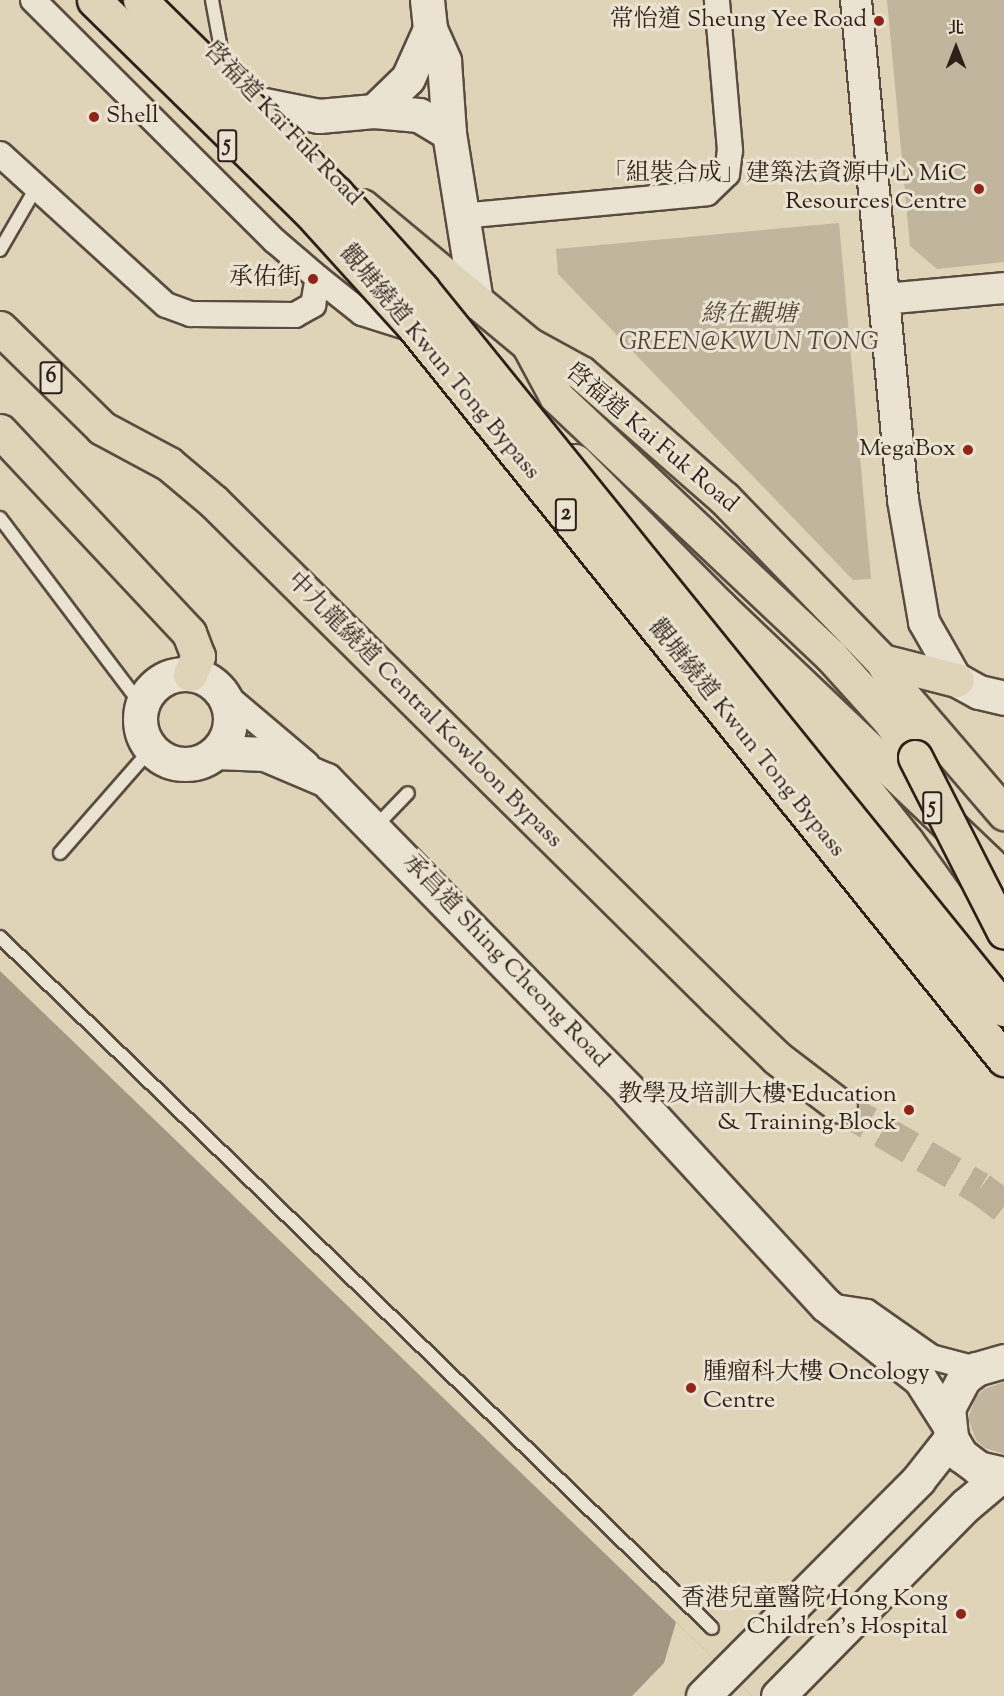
<!DOCTYPE html>
<meta charset="utf-8">
<style>
body{margin:0}
#map{position:relative;width:1004px;height:1696px;overflow:hidden;background:#dfd4b8;font-family:"Sorts Mill Goudy","Noto Serif TC",serif}
div>[style]{position:absolute}
.green>*{inset:0;background:#c1b59d}
.water>*{inset:0;background:#a39682}
.pier>*{inset:0;background:#dfd4b8}
.trunk-tunnel>*{height:33px;margin-top:-16.5px;transform-origin:0;background:repeating-linear-gradient(90deg,#bcb098 0 33px,transparent 0 49px)}
.roads{filter:drop-shadow(2px 0 #5a4c40) drop-shadow(-2px 0 #5a4c40) drop-shadow(0 2px #5a4c40) drop-shadow(0 -2px #5a4c40)}
.service>*{height:12px;margin:-6px;padding:0 6px;transform-origin:6px;border-radius:6px;background:#eae3d1}
.minor>*{height:24px;margin:-12px;padding:0 12px;transform-origin:12px;border-radius:12px;background:#eae3d1}
.tertiary>*{height:30px;margin:-15px;padding:0 15px;transform-origin:15px;border-radius:15px;background:#eae3d1}
.secondary>*{height:33px;margin:-16.5px;padding:0 16.5px;transform-origin:16.5px;border-radius:16.5px;background:#eae3d1}
.secondary>.ring{margin:-16.5px;padding:0;box-sizing:content-box;background:none;border:33px solid #eae3d1;border-radius:50%}
.trunk>*{height:33px;margin:-16.5px;padding:0 16.5px;transform-origin:16.5px;border-radius:16.5px;background:#dfd4b8}
.motorway>*{height:33px;margin:-16.5px;padding:0 16.5px;transform-origin:16.5px;border-radius:16.5px;background:#dfd4b8}
.bridges{filter:drop-shadow(2px 0 #2e1f18) drop-shadow(-2px 0 #2e1f18) drop-shadow(0 2px #2e1f18) drop-shadow(0 -2px #2e1f18)}
.motorway-bridge>*{height:33px;margin:-16.5px;padding:0 16.5px;transform-origin:16.5px;border-radius:16.5px;background:#dfd4b8}
.dots>*{width:16px;height:16px;translate:-50% -50%;box-sizing:border-box;border:3px solid #eae3d1;border-radius:50%}
span{translate:-50% -50%;white-space:nowrap;text-align:center;line-height:1.15;-webkit-text-stroke:6px #eae3d1;paint-order:stroke}
.shield-label span{padding:2px 4px;background:#eae3d1;border:2px solid;border-radius:4px;-webkit-text-stroke-width:0}
.shield-label{font-size:22px;color:#2e1f18;font-weight:700}
.poi-label{font-size:24px;color:#2e1f18}
.right{translate:-100% -50%;text-align:right}
.left{translate:0 -50%;text-align:left}
.street-label{font-size:24px;color:#2e1f18}
.park-label{font-size:24px;color:#534439;font-style:italic}
.north{position:absolute;left:926px;top:18px;width:60px;height:60px;-webkit-text-stroke:4px #eae3d1;paint-order:stroke;rotate:0deg;font-size:16px;font-weight:700;line-height:24px;text-align:center;color:#2e1f18}
.north::after{content:'';display:block;margin:auto;width:21px;height:27px;background:#2e1f18;clip-path:polygon(50% 0,100% 100%,50% 72%,0 100%)}
</style>
<div id="map">
<div class="green">
<i style="clip-path:polygon(887px 0,1004px 0,1004px 262px,937px 269px,910px 246px)"></i>
<i style="clip-path:polygon(839px 223px,871px 579px,853px 580px,558px 274px,556px 249px)"></i>
<i style="clip-path:polygon(1004px 1382px,1004px 1454px,985px 1448px,976px 1440px,968px 1418px,976px 1397px,984px 1389px)"></i>
</div>
<div class="water">
<i style="clip-path:polygon(0 971px,676px 1622px,752px 1696px,0 1696px)"></i>
</div>
<div class="pier">
<i style="clip-path:polygon(676px 1622px,752px 1696px,632px 1696px,664px 1663px)"></i>
</div>
<div class="trunk-tunnel">
<i style="left:840px;top:1106px;width:162px;rotate:30.4deg"></i>
<i style="left:980px;top:1188px;width:30px;rotate:37deg"></i>
</div>
<div class="roads">
<div class="service">
<i style="left:212px;top:0;width:66px;rotate:79.5deg"></i>
<i style="left:0;top:250px;width:72px;rotate:-59.9deg"></i>
<i style="left:0;top:518px;width:236px;rotate:52.9deg"></i>
<i style="left:375px;top:827px;width:47px;rotate:-45.9deg"></i>
<i style="left:60px;top:853px;width:138px;rotate:-48.8deg"></i>
<i style="left:0;top:937px;width:992px;rotate:44.14deg"></i>
</div>
<div class="minor">
<i style="left:33px;top:0;width:342px;rotate:44.9deg"></i>
<i style="left:275px;top:241px;width:57px;rotate:40.7deg"></i>
<i style="left:318px;top:278px;width:56px;rotate:38.5deg"></i>
<i style="left:362px;top:313px;width:60px;rotate:17.5deg"></i>
<i style="left:0;top:154px;width:224px;rotate:42.3deg"></i>
<i style="left:166px;top:305px;width:27px;rotate:20deg"></i>
<i style="left:191px;top:314px;width:104px;rotate:0.6deg"></i>
<i style="left:295px;top:315px;width:21px;rotate:-29deg"></i>
<i style="left:313px;top:305px;width:27px;rotate:-80deg"></i>
<i style="left:461px;top:216px;width:247px;rotate:-5.3deg"></i>
<i style="left:707px;top:193px;width:28px;rotate:-44deg"></i>
<i style="left:727px;top:174px;width:24px;rotate:-83deg"></i>
<i style="left:730px;top:150px;width:151px;rotate:-95deg"></i>
<i style="left:217px;top:688px;width:118px;rotate:40.2deg"></i>
<i style="left:829px;top:1306px;width:38px;rotate:9deg"></i>
<i style="left:867px;top:1312px;width:78px;rotate:35.1deg"></i>
<i style="left:931px;top:1357px;width:47px;rotate:14.9deg"></i>
</div>
<div class="tertiary">
<i style="left:856px;top:0;width:502px;rotate:84.63deg"></i>
<i style="left:903px;top:500px;width:124px;rotate:80.2deg"></i>
<i style="left:924px;top:622px;width:67px;rotate:60.4deg"></i>
<i style="left:884px;top:299px;width:121px;rotate:-5.2deg"></i>
</div>
<div class="secondary">
<i style="left:427px;top:0;width:29px;rotate:84deg"></i>
<i style="left:430px;top:29px;width:35px;rotate:66deg"></i>
<i style="left:444px;top:61px;width:72px;rotate:86deg"></i>
<i style="left:449px;top:133px;width:171px;rotate:80.9deg"></i>
<i style="left:264px;top:105px;width:56px;rotate:11.3deg"></i>
<i style="left:319px;top:116px;width:55px;rotate:-5.2deg"></i>
<i style="left:374px;top:111px;width:47px;rotate:-44.1deg"></i>
<i style="left:408px;top:78px;width:54px;rotate:-65.8deg"></i>
<i style="left:374px;top:111px;width:45px;rotate:5.1deg"></i>
<i style="left:419px;top:115px;width:35px;rotate:31deg"></i>
<i class="ring" style="left:140px;top:674px;width:57px;height:57px"></i>
<i style="left:957px;top:680px;width:25px;rotate:29deg"></i>
<i style="left:979px;top:692px;width:26px;rotate:13deg"></i>
<i style="left:216px;top:752px;width:49px;rotate:2.3deg"></i>
<i style="left:265px;top:754px;width:66px;rotate:23.1deg"></i>
<i style="left:326px;top:780px;width:436px;rotate:45.7deg"></i>
<i style="left:630px;top:1092px;width:289px;rotate:47.4deg"></i>
<i style="left:826px;top:1305px;width:120px;rotate:38.2deg"></i>
<i style="left:920px;top:1379px;width:52px;rotate:57.5deg"></i>
<i style="left:1004px;top:1361px;width:29px;rotate:164deg"></i>
<i style="left:976px;top:1369px;width:15px;rotate:143deg"></i>
<i style="left:964px;top:1378px;width:34px;rotate:118deg"></i>
<i style="left:948px;top:1408px;width:30px;rotate:84deg"></i>
<i style="left:951px;top:1438px;width:20px;rotate:60deg"></i>
<i style="left:961px;top:1455px;width:21px;rotate:37deg"></i>
<i style="left:978px;top:1468px;width:27px;rotate:13deg"></i>
<i style="left:703px;top:1696px;width:305px;rotate:-45.1deg"></i>
<i style="left:918px;top:1480px;width:53px;rotate:-51.8deg"></i>
<i style="left:778px;top:1696px;width:268px;rotate:-45.5deg"></i>
<i style="left:966px;top:1505px;width:48px;rotate:-40deg"></i>
</div>
<div class="trunk">
<i style="left:362px;top:206px;width:216px;rotate:39.7deg"></i>
<i style="left:528px;top:344px;width:60px;rotate:28.7deg"></i>
<i style="left:581px;top:373px;width:190px;rotate:41.2deg"></i>
<i style="left:724px;top:498px;width:227px;rotate:45.9deg"></i>
<i style="left:882px;top:661px;width:36px;rotate:60deg"></i>
<i style="left:900px;top:692px;width:160px;rotate:49.3deg"></i>
<i style="left:0;top:328px;width:143px;rotate:44.4deg"></i>
<i style="left:102px;top:428px;width:76px;rotate:28.2deg"></i>
<i style="left:169px;top:464px;width:57px;rotate:40.1deg"></i>
<i style="left:213px;top:501px;width:709px;rotate:44.71deg"></i>
<i style="left:717px;top:1000px;width:83px;rotate:44deg"></i>
<i style="left:777px;top:1058px;width:79px;rotate:37.3deg"></i>
<i style="left:0;top:431px;width:277px;rotate:46.9deg"></i>
<i style="left:189px;top:633px;width:25px;rotate:69deg"></i>
<i style="left:198px;top:656px;width:20px;rotate:114deg"></i>
<i style="left:575px;top:461px;width:206px;rotate:45.2deg"></i>
<i style="left:720px;top:607px;width:392px;rotate:43.6deg"></i>
<i style="left:882px;top:661px;width:77px;rotate:14.2deg"></i>
</div>
<div class="motorway">
<i style="left:528px;top:344px;width:59px;rotate:61.7deg"></i>
<i style="left:556px;top:396px;width:378px;rotate:43.4deg"></i>
<i style="left:831px;top:656px;width:85px;rotate:47.9deg"></i>
<i style="left:888px;top:719px;width:47px;rotate:54.6deg"></i>
<i style="left:720px;top:607px;width:300px;rotate:51.5deg"></i>
<i style="left:907px;top:842px;width:166px;rotate:54.3deg"></i>
</div>
</div>
<div class="bridges">
<div class="motorway-bridge">
<i style="left:94px;top:0;width:300px;rotate:44.5deg"></i>
<i style="left:308px;top:210px;width:159px;rotate:47.8deg"></i>
<i style="left:415px;top:328px;width:939px;rotate:51.14deg"></i>
<i style="left:140px;top:0;width:275px;rotate:44.6deg"></i>
<i style="left:336px;top:193px;width:129px;rotate:48.1deg"></i>
<i style="left:422px;top:289px;width:926px;rotate:51.05deg"></i>
<i style="left:915px;top:757px;width:196px;rotate:63deg"></i>
</div>
</div>
<div class="dots">
<i style="left:879px;top:21px;background:#8f2418"></i>
<i style="left:94px;top:117px;background:#8f2418"></i>
<i style="left:979px;top:189px;background:#8f2418"></i>
<i style="left:313px;top:279px;background:#8f2418"></i>
<i style="left:968px;top:450px;background:#8f2418"></i>
<i style="left:909px;top:1110px;background:#8f2418"></i>
<i style="left:691px;top:1388px;background:#8f2418"></i>
<i style="left:961px;top:1614px;background:#8f2418"></i>
</div>
<div class="shield-label">
<span style="left:227px;top:146px">5</span>
<span style="left:51px;top:378px">6</span>
<span style="left:566px;top:515px">2</span>
<span style="left:932px;top:808px">5</span>
</div>
<div class="poi-label">
<span class="right" style="left:867px;top:21px">常怡道 Sheung Yee Road</span>
<span class="left" style="left:106px;top:117px">Shell</span>
<span class="right" style="left:967px;top:189px">「組裝合成」建築法資源中心 MiC<br>Resources Centre</span>
<span class="right" style="left:301px;top:279px">承佑街</span>
<span class="right" style="left:956px;top:450px">MegaBox</span>
<span class="right" style="left:897px;top:1110px">教學及培訓大樓 Education<br>&amp; Training Block</span>
<span class="left" style="left:703px;top:1388px">腫瘤科大樓 Oncology<br>Centre</span>
<span class="right" style="left:948px;top:1614px">香港兒童醫院 Hong Kong<br>Children's Hospital</span>
</div>
<div class="street-label">
<span style="left:282px;top:125px;rotate:46deg">啓福道 Kai Fuk Road</span>
<span style="left:439px;top:363px;rotate:50deg">觀塘繞道 Kwun Tong Bypass</span>
<span style="left:651px;top:439px;rotate:40deg">啓福道 Kai Fuk Road</span>
<span style="left:424px;top:711px;rotate:45deg">中九龍繞道 Central Kowloon Bypass</span>
<span style="left:746px;top:739px;rotate:51deg">觀塘繞道 Kwun Tong Bypass</span>
<span style="left:505px;top:962px;rotate:46deg">承昌道 Shing Cheong Road</span>
</div>
<div class="park-label">
<span style="left:749px;top:330px">綠在觀塘<br>GREEN@KWUN TONG</span>
</div>
<div class="north">北</div>
</div>
